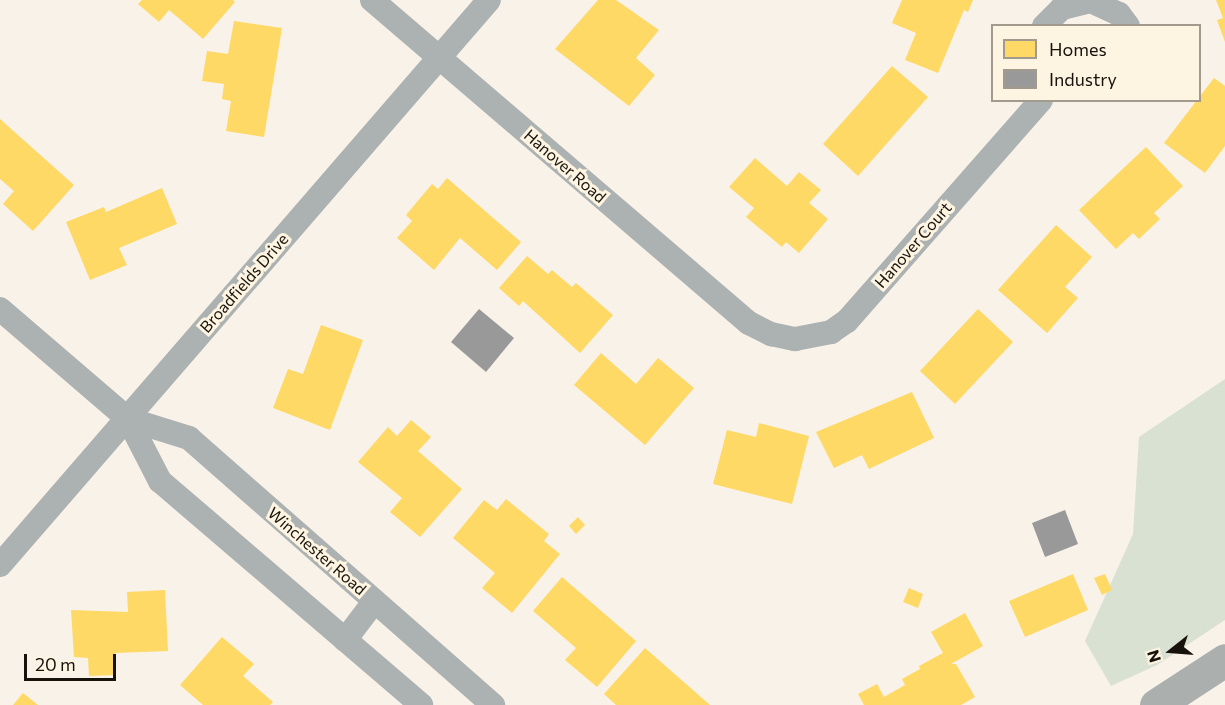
<!DOCTYPE html>
<style>
body{margin:0}
#map{position:relative;width:1225px;height:705px;overflow:hidden;background:#f8f2e8;font-family:Commissioner,sans-serif}
div>[style]{position:absolute}
.green>*{inset:0;background:#d9e1d3}
.homes>*{inset:0;background:#ffd966}
.industry>*{inset:0;background:#999}
.minor>*{height:24px;margin:-12px;padding:0 12px;transform-origin:12px;border-radius:12px;background:#acb1b1}
.secondary>*{height:33px;margin:-16.5px;padding:0 16.5px;transform-origin:16.5px;border-radius:16.5px;background:#abafae}
span{translate:-50% -50%;white-space:nowrap;text-align:center;line-height:1.15;-webkit-text-stroke:6px #fef4e2;paint-order:stroke}
.street-label{font-size:16px;color:#17120b}
.legend{position:absolute;left:991px;top:24px;width:210px;height:78px;box-sizing:border-box;background:#fef4e2;border:2px solid #a29a8c;margin:0;padding:8px 10px;list-style:none;font-size:18px;color:#17120b}
.legend li{display:flex;align-items:center;gap:12px;height:30px}
.legend b{width:30px;border:2px solid #a29a8c}
.north{position:absolute;left:1141px;top:621px;width:60px;height:60px;-webkit-text-stroke:4px #fef4e2;paint-order:stroke;rotate:253deg;font-size:16px;font-weight:700;line-height:24px;text-align:center;color:#17120b}
.north::after{content:'';display:block;margin:auto;width:21px;height:27px;background:#17120b;clip-path:polygon(50% 0,100% 100%,50% 72%,0 100%)}
.scale{position:absolute;left:24px;top:654px;width:92px;height:27px;box-sizing:border-box;border:3px solid #17120b;border-top:0;padding-left:8px;font-size:18px;line-height:21px;white-space:nowrap;color:#17120b;-webkit-text-stroke:4px #fef4e2;paint-order:stroke}
</style>
<div id="map">
<div class="green">
<i style="clip-path:polygon(1225px 379px,1225px 620px,1157px 665px,1111px 686px,1085px 641px,1133px 534px,1139px 437px)"></i>
</div>
<div class="homes">
<i style="clip-path:polygon(142px 0,233px 0,235px 2px,203px 39px,169px 10px,159px 22px,138px 4px)"></i>
<i style="clip-path:polygon(598px 0,616px 0,659px 30px,636px 58px,655px 75px,629px 106px,555px 49px)"></i>
<i style="clip-path:polygon(902px 0,973px 0,968px 12px,964px 10px,938px 73px,905px 60px,916px 33px,892px 23px)"></i>
<i style="clip-path:polygon(1216px 0,1225px 0,1225px 42px,1217px 20px,1223px 18px)"></i>
<i style="clip-path:polygon(234px 21px,282px 28px,264px 137px,226px 131px,231px 101px,222px 99px,224px 84px,202px 81px,207px 51px,228px 54px)"></i>
<i style="clip-path:polygon(892px 66px,928px 97px,858px 176px,823px 144px)"></i>
<i style="clip-path:polygon(1214px 78px,1225px 86px,1225px 146px,1205px 173px,1164px 143px)"></i>
<i style="clip-path:polygon(0 119px,74px 185px,33px 231px,3px 204px,14px 191px,0 179px)"></i>
<i style="clip-path:polygon(1146px 147px,1183px 186px,1154px 213px,1160px 219px,1139px 239px,1133px 233px,1116px 249px,1079px 210px)"></i>
<i style="clip-path:polygon(755px 158px,787px 186px,799px 172px,821px 190px,809px 203px,828px 219px,799px 253px,786px 242px,782px 247px,746px 217px,754px 208px,729px 187px)"></i>
<i style="clip-path:polygon(447px 178px,521px 242px,497px 270px,460px 238px,434px 270px,397px 238px,412px 221px,406px 215px,432px 184px,438px 189px)"></i>
<i style="clip-path:polygon(162px 188px,177px 224px,119px 248px,127px 265px,90px 280px,66px 222px,104px 207px,106px 212px)"></i>
<i style="clip-path:polygon(1056px 225px,1092px 257px,1065px 287px,1078px 298px,1047px 333px,998px 290px)"></i>
<i style="clip-path:polygon(527px 256px,548px 274px,552px 270px,572px 287px,576px 283px,613px 315px,580px 353px,523px 301px,519px 306px,499px 288px)"></i>
<i style="clip-path:polygon(978px 309px,1013px 342px,955px 404px,920px 371px)"></i>
<i style="clip-path:polygon(321px 325px,363px 340px,330px 430px,273px 408px,288px 369px,303px 374px)"></i>
<i style="clip-path:polygon(601px 353px,636px 384px,658px 358px,694px 388px,645px 445px,574px 385px)"></i>
<i style="clip-path:polygon(912px 392px,934px 438px,869px 469px,862px 455px,834px 468px,816px 432px)"></i>
<i style="clip-path:polygon(411px 420px,431px 437px,418px 451px,462px 489px,420px 537px,390px 512px,402px 498px,358px 462px,388px 427px,397px 436px)"></i>
<i style="clip-path:polygon(759px 423px,809px 436px,792px 504px,713px 484px,727px 430px,756px 437px)"></i>
<i style="clip-path:polygon(506px 499px,549px 534px,544px 541px,560px 554px,512px 613px,482px 588px,495px 573px,453px 538px,484px 500px,497px 510px)"></i>
<i style="clip-path:polygon(578px 517px,585px 525px,576px 534px,569px 526px)"></i>
<i style="clip-path:polygon(1073px 574px,1088px 610px,1025px 637px,1009px 601px)"></i>
<i style="clip-path:polygon(1105px 574px,1112px 590px,1102px 595px,1094px 578px)"></i>
<i style="clip-path:polygon(562px 577px,636px 641px,597px 687px,565px 660px,576px 648px,533px 611px)"></i>
<i style="clip-path:polygon(909px 588px,923px 594px,918px 608px,903px 602px)"></i>
<i style="clip-path:polygon(165px 590px,168px 651px,115px 653px,116px 675px,89px 676px,88px 658px,74px 657px,71px 610px,128px 612px,127px 592px)"></i>
<i style="clip-path:polygon(965px 613px,983px 646px,951px 664px,956px 664px,975px 697px,961px 705px,864px 705px,858px 694px,877px 684px,884px 697px,905px 685px,902px 679px,920px 669px,919px 666px,943px 653px,931px 632px)"></i>
<i style="clip-path:polygon(222px 637px,254px 664px,243px 676px,273px 702px,270px 705px,203px 705px,180px 685px)"></i>
<i style="clip-path:polygon(645px 648px,710px 705px,616px 705px,604px 694px)"></i>
<i style="clip-path:polygon(23px 693px,38px 705px,13px 705px)"></i>
</div>
<div class="industry">
<i style="clip-path:polygon(479px 309px,514px 338px,486px 372px,451px 342px)"></i>
<i style="clip-path:polygon(1065px 510px,1078px 544px,1045px 557px,1032px 523px)"></i>
</div>
<div class="minor">
<i style="left:372px;top:0;width:496px;rotate:40.6deg"></i>
<i style="left:749px;top:323px;width:25px;rotate:27deg"></i>
<i style="left:771px;top:334px;width:25px;rotate:12deg"></i>
<i style="left:795px;top:339px;width:37px;rotate:-11deg"></i>
<i style="left:831px;top:332px;width:19px;rotate:-35deg"></i>
<i style="left:847px;top:321px;width:294px;rotate:-48.7deg"></i>
<i style="left:1044px;top:26px;width:25px;rotate:-45deg"></i>
<i style="left:1062px;top:8px;width:30px;rotate:-14deg"></i>
<i style="left:1091px;top:1px;width:31px;rotate:25deg"></i>
<i style="left:1119px;top:14px;width:15px;rotate:53deg"></i>
<i style="left:0;top:309px;width:169px;rotate:40.7deg"></i>
<i style="left:128px;top:419px;width:70px;rotate:62.7deg"></i>
<i style="left:160px;top:481px;width:344px;rotate:40.6deg"></i>
<i style="left:128px;top:419px;width:64px;rotate:17.3deg"></i>
<i style="left:189px;top:438px;width:405px;rotate:41.3deg"></i>
<i style="left:0;top:565px;width:747px;rotate:-49.12deg"></i>
<i style="left:345px;top:640px;width:48px;rotate:-52.7deg"></i>
</div>
<div class="secondary">
<i style="left:1156px;top:705px;width:82px;rotate:-33.1deg"></i>
</div>
<div class="street-label">
<span style="left:565px;top:166px;rotate:41deg">Hanover Road</span>
<span style="left:913px;top:245px;rotate:-49deg">Hanover Court</span>
<span style="left:244px;top:283px;rotate:-49deg">Broadfields Drive</span>
<span style="left:317px;top:551px;rotate:41deg">Winchester Road</span>
</div>
<ul class="legend">
<li><b style="height:16px;background:#ffd966"></b>Homes</li>
<li><b style="height:16px;background:#999"></b>Industry</li>
</ul>
<div class="north">N</div>
<div class="scale">20 m</div>
</div>
